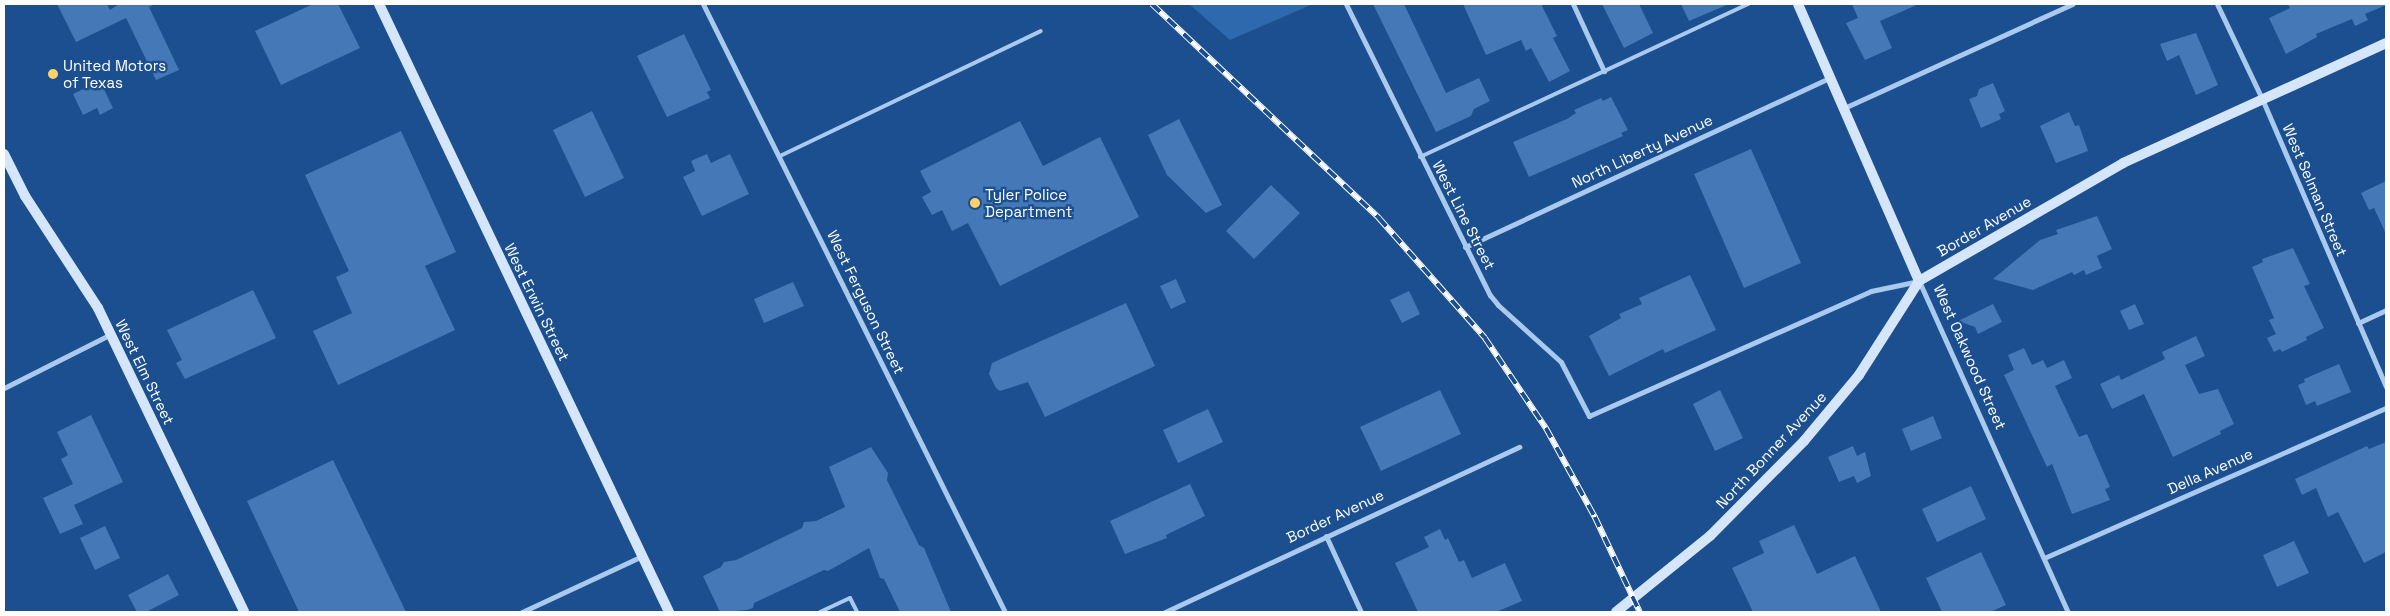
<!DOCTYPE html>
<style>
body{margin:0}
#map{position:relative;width:2390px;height:616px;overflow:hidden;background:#1b4f8f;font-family:"Space Grotesk",sans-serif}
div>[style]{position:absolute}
.green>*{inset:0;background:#2e69ad}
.building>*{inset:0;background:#4478b7}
.lane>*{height:4px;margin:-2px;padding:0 2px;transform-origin:2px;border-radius:2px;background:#a9c9ee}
.street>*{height:5px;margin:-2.5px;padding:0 2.5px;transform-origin:2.5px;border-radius:2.5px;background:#a9c9ee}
.secondary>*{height:10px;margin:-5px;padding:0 5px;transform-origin:5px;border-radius:5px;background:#d6e6fa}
.rail>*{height:5.5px;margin-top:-2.75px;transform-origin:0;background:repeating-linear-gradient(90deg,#1b4f8f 0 11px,#fff 0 22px);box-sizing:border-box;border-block:1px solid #fff}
.dots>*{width:14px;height:14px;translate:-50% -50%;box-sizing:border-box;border:2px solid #1b4f8f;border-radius:50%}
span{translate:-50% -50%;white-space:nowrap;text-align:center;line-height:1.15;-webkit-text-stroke:4.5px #1b4f8f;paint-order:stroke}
.poi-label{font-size:15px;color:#fff}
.left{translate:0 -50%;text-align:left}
.street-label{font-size:15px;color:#fff}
.frame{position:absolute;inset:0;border:5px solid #fff;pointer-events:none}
</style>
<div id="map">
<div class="green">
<i style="clip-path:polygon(1189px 4px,1313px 4px,1230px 40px)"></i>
</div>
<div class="building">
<i style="clip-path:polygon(57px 4px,107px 4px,110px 10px,119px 4px,155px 4px,149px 7px,179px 70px,156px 80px,126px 18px,76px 42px)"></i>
<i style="clip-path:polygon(313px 4px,338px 4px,360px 48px,281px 85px,255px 31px)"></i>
<i style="clip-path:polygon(1373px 4px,1404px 4px,1446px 93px,1479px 78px,1490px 101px,1474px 109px,1471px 116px,1436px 132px)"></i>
<i style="clip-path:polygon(1463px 4px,1541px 4px,1557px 36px,1553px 38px,1570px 71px,1549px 82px,1531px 48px,1526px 51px,1521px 40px,1486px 55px)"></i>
<i style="clip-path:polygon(1602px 4px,1639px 4px,1653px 33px,1624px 48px)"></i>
<i style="clip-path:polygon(1681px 4px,1729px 4px,1689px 21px)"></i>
<i style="clip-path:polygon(1852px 4px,1919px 4px,1880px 21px,1892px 48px,1865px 60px,1846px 23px,1858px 18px)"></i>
<i style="clip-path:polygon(2288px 4px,2386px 4px,2386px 5px,2365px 14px,2368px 20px,2355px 26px,2352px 19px,2316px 34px,2317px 37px,2286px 54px,2269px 18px,2290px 8px)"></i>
<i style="clip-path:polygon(2196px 33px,2218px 85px,2196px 95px,2179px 55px,2167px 61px,2160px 44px)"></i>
<i style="clip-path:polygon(684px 34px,711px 90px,707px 92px,710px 98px,667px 117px,637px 56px)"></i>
<i style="clip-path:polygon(100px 81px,113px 108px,100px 115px,97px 108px,83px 115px,73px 94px)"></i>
<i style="clip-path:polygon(1993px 83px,2005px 111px,1999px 114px,2001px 119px,1981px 128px,1969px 99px,1977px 96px,1979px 89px)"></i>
<i style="clip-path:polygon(1611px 97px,1628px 130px,1621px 133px,1623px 136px,1529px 177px,1513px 142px,1567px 119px,1576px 113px,1574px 110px,1601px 98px,1603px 101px)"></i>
<i style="clip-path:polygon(592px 111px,624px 178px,585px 197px,553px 130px)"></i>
<i style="clip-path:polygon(2069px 112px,2075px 126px,2079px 125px,2088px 151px,2056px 163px,2040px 126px)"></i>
<i style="clip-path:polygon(1179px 119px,1222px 205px,1206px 213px,1167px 175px,1148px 135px)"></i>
<i style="clip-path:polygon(1020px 121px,1043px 166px,1100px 137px,1139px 217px,1000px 286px,968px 223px,952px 231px,942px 210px,932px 215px,922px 197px,931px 192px,920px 171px)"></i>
<i style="clip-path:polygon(401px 131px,456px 252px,425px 266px,455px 330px,338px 385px,313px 331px,352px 313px,336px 277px,349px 271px,305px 175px)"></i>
<i style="clip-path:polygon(1751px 149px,1801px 263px,1744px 288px,1694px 174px)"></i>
<i style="clip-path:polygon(707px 154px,711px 163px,730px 154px,749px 194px,702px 216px,683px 177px,695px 171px,691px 161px)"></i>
<i style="clip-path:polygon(2386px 181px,2386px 234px,2374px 208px,2369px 210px,2361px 193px)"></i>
<i style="clip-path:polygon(1271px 185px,1300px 213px,1254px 259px,1226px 231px)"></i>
<i style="clip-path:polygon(2097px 216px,2112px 249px,2097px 256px,2102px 268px,2086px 275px,2084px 270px,2074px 275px,2072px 272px,2033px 290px,1993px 279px,2040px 240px,2058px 234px,2056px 230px)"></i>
<i style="clip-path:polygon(2293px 248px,2310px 284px,2304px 286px,2324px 328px,2306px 337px,2307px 340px,2282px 352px,2280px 349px,2274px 352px,2267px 338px,2276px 334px,2269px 320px,2274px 318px,2252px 267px,2263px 262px,2262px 259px)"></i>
<i style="clip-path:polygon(1690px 275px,1716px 330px,1665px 353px,1663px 349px,1609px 376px,1589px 336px,1621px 318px,1619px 314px,1642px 304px,1639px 298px)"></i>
<i style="clip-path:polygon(1176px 279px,1186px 302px,1171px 309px,1160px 286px)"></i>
<i style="clip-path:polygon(793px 282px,804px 306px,764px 323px,754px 299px)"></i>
<i style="clip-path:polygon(253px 290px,276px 338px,185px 379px,176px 363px,182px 360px,167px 330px)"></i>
<i style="clip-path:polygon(1409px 291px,1420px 314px,1402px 323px,1390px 300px)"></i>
<i style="clip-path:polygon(1126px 303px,1155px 366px,1045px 417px,1028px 382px,1000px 391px,996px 388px,989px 374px,992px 363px)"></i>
<i style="clip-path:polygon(1993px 304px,2002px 322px,1978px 334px,1975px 327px,1958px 321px)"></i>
<i style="clip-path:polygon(2135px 304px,2144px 324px,2129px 330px,2120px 311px)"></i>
<i style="clip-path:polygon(2196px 336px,2205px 356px,2185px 365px,2199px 394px,2218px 389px,2234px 424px,2220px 431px,2221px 434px,2173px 457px,2144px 394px,2112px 409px,2100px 384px,2119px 375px,2121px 380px,2165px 359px,2162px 352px)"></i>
<i style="clip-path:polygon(2024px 348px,2032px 365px,2043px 360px,2047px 368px,2064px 360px,2072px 378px,2055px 386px,2079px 437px,2087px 434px,2110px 487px,2105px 489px,2110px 500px,2072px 514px,2052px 464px,2047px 467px,2004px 375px,2014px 370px,2008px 355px)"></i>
<i style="clip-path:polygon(2339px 364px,2351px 392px,2317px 406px,2315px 401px,2306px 405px,2298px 385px,2305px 382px,2304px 379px)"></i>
<i style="clip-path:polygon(1440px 390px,1461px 434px,1381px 471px,1360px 427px)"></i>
<i style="clip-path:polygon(1720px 390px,1743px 438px,1715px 451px,1693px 404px)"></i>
<i style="clip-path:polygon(1208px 409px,1223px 442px,1178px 463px,1163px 430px)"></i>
<i style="clip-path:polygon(91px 415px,123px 482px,74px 505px,83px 524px,60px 534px,43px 498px,73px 484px,61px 459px,68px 455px,57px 432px)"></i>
<i style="clip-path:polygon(1933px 416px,1942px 438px,1911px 451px,1902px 429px)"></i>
<i style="clip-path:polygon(2386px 442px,2386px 552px,2364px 563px,2338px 512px,2328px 517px,2316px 488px,2302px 495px,2295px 479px,2367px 446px,2369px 449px)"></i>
<i style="clip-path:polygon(1853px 446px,1857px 456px,1865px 452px,1871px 476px,1857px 483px,1854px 476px,1839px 482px,1828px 457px)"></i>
<i style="clip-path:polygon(871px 447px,888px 473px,887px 480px,919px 545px,924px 548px,951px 612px,900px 612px,884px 579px,880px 578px,869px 548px,828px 571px,824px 570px,754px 603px,753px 608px,747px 610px,720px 612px,703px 576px,721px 567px,724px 562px,736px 560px,802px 528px,804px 522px,816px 521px,845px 507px,829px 467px)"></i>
<i style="clip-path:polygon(333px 460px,406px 612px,299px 612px,247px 501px)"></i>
<i style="clip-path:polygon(1190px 484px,1205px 516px,1166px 535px,1167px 538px,1125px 554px,1110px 521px)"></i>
<i style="clip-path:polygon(1971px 486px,1986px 519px,1937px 542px,1922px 509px)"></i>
<i style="clip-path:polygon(1794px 525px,1817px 574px,1855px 556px,1881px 612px,1753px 612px,1732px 568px,1764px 553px,1759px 541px)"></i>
<i style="clip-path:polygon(105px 526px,120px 558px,95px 570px,80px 538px)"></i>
<i style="clip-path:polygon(1440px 529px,1445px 540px,1448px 538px,1459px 562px,1464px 560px,1472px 578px,1505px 563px,1522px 601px,1496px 612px,1418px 612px,1395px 563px,1429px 547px,1424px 537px)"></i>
<i style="clip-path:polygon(2294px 541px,2309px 573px,2277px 587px,2263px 555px)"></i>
<i style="clip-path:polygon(1981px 552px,2006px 605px,1990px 612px,1942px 612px,1926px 578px)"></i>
<i style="clip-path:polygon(168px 574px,179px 595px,146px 612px,137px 612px,128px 595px)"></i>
</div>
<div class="lane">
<i style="left:780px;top:156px;width:289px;rotate:-25.6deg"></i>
<i style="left:1420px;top:157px;width:362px;rotate:-25deg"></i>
<i style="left:820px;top:612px;width:33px;rotate:-25deg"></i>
<i style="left:850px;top:598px;width:16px;rotate:63deg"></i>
</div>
<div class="street">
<i style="left:703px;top:4px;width:679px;rotate:63.59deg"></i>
<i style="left:1346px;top:4px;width:325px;rotate:63.7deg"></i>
<i style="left:1490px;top:295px;width:13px;rotate:51deg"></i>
<i style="left:1498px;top:305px;width:85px;rotate:42.1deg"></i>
<i style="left:1561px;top:362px;width:61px;rotate:62.6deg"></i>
<i style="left:1589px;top:416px;width:308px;rotate:-23.9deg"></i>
<i style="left:1871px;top:291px;width:49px;rotate:-11.8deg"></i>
<i style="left:1919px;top:281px;width:363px;rotate:65.8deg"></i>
<i style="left:1573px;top:4px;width:74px;rotate:65.2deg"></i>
<i style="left:2217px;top:4px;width:107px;rotate:64.6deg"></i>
<i style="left:2263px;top:101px;width:311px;rotate:66.7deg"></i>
<i style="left:1844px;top:108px;width:251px;rotate:-24.5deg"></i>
<i style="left:1465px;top:247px;width:401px;rotate:-24.9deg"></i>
<i style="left:2358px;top:323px;width:31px;rotate:-25deg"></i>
<i style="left:4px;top:388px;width:120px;rotate:-26.8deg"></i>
<i style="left:1326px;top:536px;width:84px;rotate:65.3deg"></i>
<i style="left:2044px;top:558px;width:373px;rotate:-23.7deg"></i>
<i style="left:522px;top:612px;width:132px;rotate:-25deg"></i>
<i style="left:1165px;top:612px;width:391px;rotate:-25deg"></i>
</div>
<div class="secondary">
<i style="left:379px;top:4px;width:674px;rotate:64.5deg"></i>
<i style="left:1798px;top:4px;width:302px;rotate:66.4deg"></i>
<i style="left:4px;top:154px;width:47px;rotate:63.4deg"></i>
<i style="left:25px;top:196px;width:134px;rotate:56.9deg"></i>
<i style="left:98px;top:308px;width:337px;rotate:64.3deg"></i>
<i style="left:1616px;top:612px;width:121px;rotate:-39deg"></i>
<i style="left:1710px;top:536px;width:134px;rotate:-45.3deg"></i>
<i style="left:1804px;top:441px;width:86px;rotate:-50.2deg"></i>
<i style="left:1859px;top:375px;width:112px;rotate:-57.4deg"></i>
<i style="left:1919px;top:281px;width:236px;rotate:-30deg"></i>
<i style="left:2123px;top:163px;width:289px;rotate:-24.5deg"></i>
</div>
<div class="rail">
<i style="left:1152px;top:4px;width:312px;rotate:43.3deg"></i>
<i style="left:1379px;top:218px;width:160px;rotate:48.5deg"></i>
<i style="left:1485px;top:338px;width:109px;rotate:55.9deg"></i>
<i style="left:1546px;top:428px;width:102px;rotate:61.2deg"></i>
<i style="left:1595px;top:517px;width:105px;rotate:64.7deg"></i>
</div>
<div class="dots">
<i style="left:53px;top:74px;background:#ffd166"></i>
<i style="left:975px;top:203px;background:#ffd166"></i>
</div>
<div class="poi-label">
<span class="left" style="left:63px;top:74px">United Motors<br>of Texas</span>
<span class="left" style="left:985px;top:203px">Tyler Police<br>Department</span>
</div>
<div class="street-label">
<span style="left:1642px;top:151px;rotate:-25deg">North Liberty Avenue</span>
<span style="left:2315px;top:190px;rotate:67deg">West Selman Street</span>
<span style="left:1464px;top:215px;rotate:63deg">West Line Street</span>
<span style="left:1984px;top:226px;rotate:-30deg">Border Avenue</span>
<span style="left:537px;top:302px;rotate:64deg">West Erwin Street</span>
<span style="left:866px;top:302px;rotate:64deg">West Ferguson Street</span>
<span style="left:1970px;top:357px;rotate:66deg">West Oakwood Street</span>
<span style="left:145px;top:372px;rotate:64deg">West Elm Street</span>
<span style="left:1771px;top:450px;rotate:-47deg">North Bonner Avenue</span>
<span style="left:2210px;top:471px;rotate:-24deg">Della Avenue</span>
<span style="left:1335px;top:516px;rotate:-25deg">Border Avenue</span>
</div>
<div class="frame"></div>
</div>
